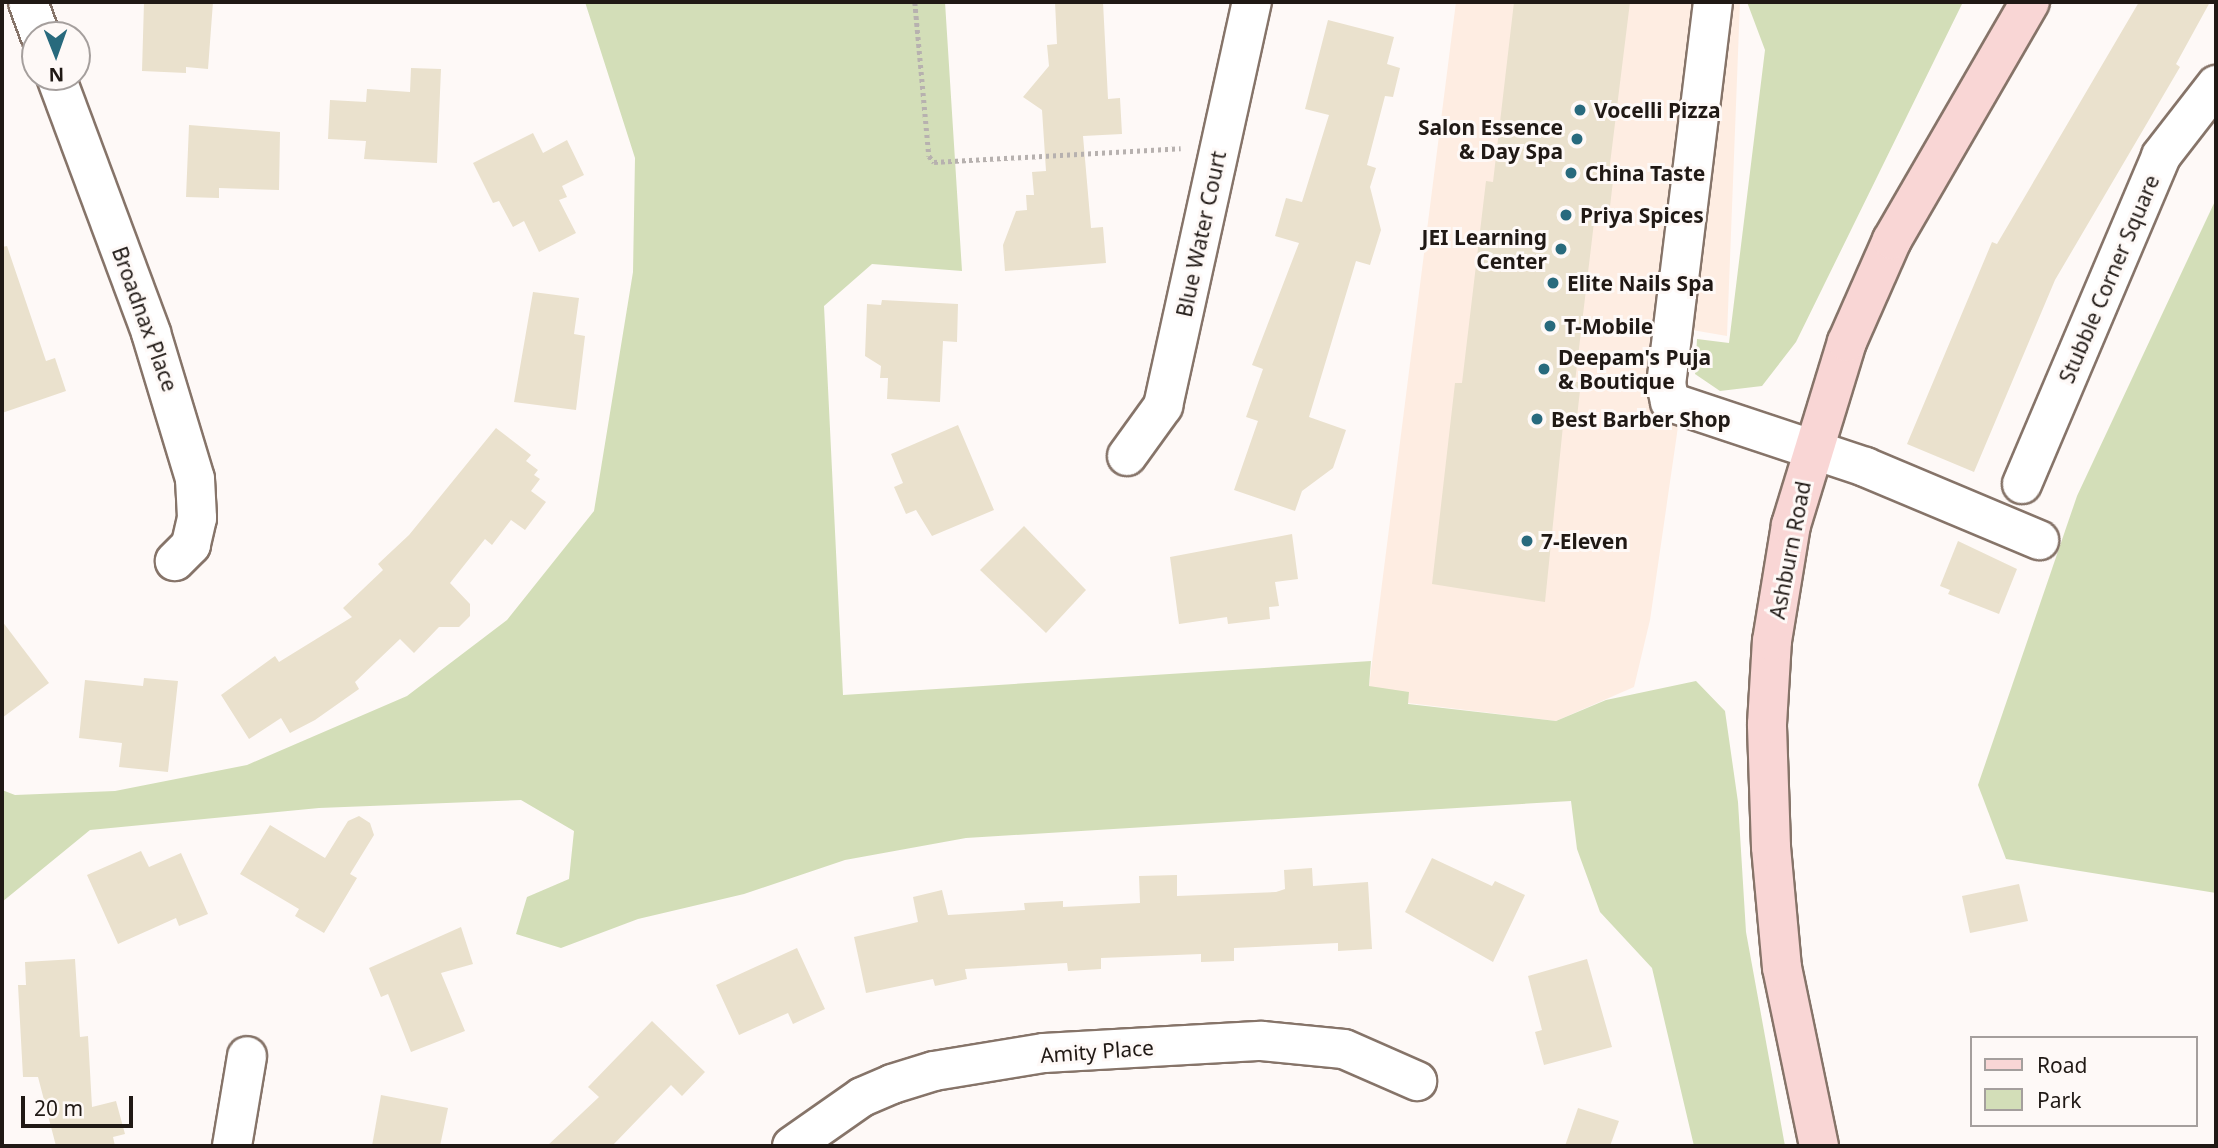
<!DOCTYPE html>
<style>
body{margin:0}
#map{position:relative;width:2218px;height:1148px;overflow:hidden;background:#fef9f7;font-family:"Noto Sans",sans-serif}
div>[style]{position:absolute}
.built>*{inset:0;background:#feede2}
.green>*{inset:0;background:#d3deb8}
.building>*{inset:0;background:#eae1cd}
.path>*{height:4.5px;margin-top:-2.25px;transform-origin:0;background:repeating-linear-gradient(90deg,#b7b1af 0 3.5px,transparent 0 7px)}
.roads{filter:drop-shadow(2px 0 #867469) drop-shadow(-2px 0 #867469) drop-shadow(0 2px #867469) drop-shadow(0 -2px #867469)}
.minor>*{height:38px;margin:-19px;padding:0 19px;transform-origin:19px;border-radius:19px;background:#fff}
.major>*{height:38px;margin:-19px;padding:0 19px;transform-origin:19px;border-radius:19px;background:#f9d6d5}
.dots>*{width:19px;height:19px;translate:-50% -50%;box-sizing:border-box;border:4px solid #fef9f7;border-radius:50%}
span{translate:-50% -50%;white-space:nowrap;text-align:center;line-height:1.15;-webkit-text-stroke:6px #fef9f7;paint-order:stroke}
.poi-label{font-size:21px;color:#201915;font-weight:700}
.left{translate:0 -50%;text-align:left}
.right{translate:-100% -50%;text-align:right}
.street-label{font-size:21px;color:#201915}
.frame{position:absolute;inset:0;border:4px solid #201915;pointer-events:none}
.legend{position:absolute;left:1970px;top:1036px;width:228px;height:91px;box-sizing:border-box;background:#fef9f7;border:2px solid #a59f9d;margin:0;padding:9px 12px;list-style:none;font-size:21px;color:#201915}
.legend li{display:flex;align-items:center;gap:14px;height:35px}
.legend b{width:35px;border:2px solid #a59f9d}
.north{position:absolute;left:21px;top:21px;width:70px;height:70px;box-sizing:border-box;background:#fef9f7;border:2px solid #a59f9d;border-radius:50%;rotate:179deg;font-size:19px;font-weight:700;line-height:28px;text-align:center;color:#201915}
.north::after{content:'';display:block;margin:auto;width:24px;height:32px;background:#286a7d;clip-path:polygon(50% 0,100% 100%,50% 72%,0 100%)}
.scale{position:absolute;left:21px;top:1096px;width:112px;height:32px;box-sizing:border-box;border:4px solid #201915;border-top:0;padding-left:9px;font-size:21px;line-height:24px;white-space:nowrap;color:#201915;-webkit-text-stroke:5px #fef9f7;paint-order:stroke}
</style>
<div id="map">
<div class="built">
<i style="clip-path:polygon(1456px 2px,1740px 2px,1727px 336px,1692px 330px,1650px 620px,1634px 687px,1556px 721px,1408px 703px,1369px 686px)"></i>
</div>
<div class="green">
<i style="clip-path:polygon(585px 2px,945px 2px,962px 271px,872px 264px,824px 306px,843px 695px,1371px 661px,1369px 686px,1409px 692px,1408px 704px,1556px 721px,1606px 700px,1696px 681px,1725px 711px,1738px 802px,1746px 932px,1785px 1146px,1694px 1146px,1652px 968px,1600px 912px,1577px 849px,1571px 801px,966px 838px,845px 860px,744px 894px,638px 919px,561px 948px,516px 934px,527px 897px,569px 879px,574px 831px,521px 800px,319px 808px,90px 830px,2px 902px,2px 790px,15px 795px,115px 791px,247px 765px,407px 696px,507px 620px,594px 511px,633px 272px,635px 158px)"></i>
<i style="clip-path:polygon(1747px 2px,1962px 4px,1796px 342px,1762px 386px,1720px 391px,1695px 374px,1697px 339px,1729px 343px,1765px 50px)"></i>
<i style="clip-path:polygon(2216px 199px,2216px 893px,2006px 859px,1978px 785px,2077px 496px)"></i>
</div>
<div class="building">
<i style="clip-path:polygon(144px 2px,213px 2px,208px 69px,186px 67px,186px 73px,142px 71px)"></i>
<i style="clip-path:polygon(1055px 2px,1103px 2px,1108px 99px,1120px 98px,1122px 134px,1083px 136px,1091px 228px,1103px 227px,1106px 263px,1005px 271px,1003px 245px,1016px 211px,1027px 210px,1026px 195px,1034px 195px,1032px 172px,1046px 171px,1042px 110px,1023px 97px,1049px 66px,1047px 45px,1057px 44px)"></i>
<i style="clip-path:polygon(1514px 2px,1630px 2px,1608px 180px,1613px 181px,1609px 215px,1595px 214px,1575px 382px,1581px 382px,1577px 417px,1564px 416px,1545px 602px,1432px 584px,1455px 383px,1462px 383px,1486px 181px,1493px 182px)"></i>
<i style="clip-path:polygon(2139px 2px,2210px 2px,2176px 64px,2180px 67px,2055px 280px,1974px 472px,1907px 444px,1992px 242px,1997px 244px)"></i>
<i style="clip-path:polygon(1328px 20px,1394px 37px,1387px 64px,1400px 68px,1393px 97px,1385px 96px,1367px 165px,1376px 168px,1370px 187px,1381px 230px,1370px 265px,1356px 261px,1309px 417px,1346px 430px,1333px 468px,1302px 491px,1295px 511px,1234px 490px,1258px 421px,1246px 417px,1263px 369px,1252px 365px,1299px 243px,1275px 236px,1286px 198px,1302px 202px,1329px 115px,1305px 109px)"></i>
<i style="clip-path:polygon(411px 68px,441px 69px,437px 163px,364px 159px,366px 141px,328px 139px,330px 100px,366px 102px,367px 89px,410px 92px)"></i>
<i style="clip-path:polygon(189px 125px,280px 132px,279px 190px,219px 188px,219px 198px,186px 197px)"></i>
<i style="clip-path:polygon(533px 133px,543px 153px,567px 140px,584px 175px,562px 186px,567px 197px,559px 200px,576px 233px,539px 252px,524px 221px,513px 227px,499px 201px,493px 203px,473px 163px)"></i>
<i style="clip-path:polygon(7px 246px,46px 361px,55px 358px,66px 391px,2px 413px,2px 247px)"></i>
<i style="clip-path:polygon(533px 292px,579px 298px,574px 334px,585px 336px,576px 410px,514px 402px)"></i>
<i style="clip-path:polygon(882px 300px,958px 304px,957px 342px,943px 341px,940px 402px,887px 399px,888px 378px,880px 378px,881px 366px,865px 356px,867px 304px,881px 305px)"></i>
<i style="clip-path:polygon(958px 425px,994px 510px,932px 536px,916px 510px,906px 514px,894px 487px,903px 483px,891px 454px)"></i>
<i style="clip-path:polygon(496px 428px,531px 455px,526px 461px,538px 470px,534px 475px,540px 479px,531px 491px,546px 502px,525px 530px,511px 520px,492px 545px,485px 539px,450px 583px,470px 604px,470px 616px,459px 627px,439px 627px,414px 653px,400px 639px,355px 682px,359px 689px,315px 720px,290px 733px,281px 718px,249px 739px,221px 695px,275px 656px,279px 662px,352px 617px,343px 608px,383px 570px,378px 564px,409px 535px)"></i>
<i style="clip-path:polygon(1024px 526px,1086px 590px,1046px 633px,980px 570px)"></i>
<i style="clip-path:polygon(1292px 534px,1298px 579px,1275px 582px,1279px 606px,1269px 607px,1270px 619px,1228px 624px,1227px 617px,1179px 624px,1170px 557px)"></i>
<i style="clip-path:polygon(1958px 541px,2017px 569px,1999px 614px,1948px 594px,1950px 590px,1940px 586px)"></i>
<i style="clip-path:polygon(2px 621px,49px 683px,2px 718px)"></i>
<i style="clip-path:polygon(144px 678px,178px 681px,168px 772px,119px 767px,122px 743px,79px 738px,85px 680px,143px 686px)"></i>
<i style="clip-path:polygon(359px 816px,370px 823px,374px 835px,350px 874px,357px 878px,324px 933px,295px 916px,299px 909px,240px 874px,270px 825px,325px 858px,348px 821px)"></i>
<i style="clip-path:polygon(141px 851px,149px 867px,181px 853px,208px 914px,179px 926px,176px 918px,118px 944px,87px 875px)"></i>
<i style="clip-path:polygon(1432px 858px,1492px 886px,1495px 881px,1525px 895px,1493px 962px,1405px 912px)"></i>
<i style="clip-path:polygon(1312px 868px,1313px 886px,1368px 882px,1372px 949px,1338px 951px,1338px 943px,1234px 948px,1234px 961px,1201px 962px,1201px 954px,1101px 958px,1101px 969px,1068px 971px,1067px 963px,965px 969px,967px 979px,935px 986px,933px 979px,866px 993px,854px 937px,918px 922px,913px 897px,942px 890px,948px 915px,1025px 910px,1024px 903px,1063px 901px,1063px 907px,1140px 903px,1139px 876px,1177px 875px,1177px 896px,1276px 892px,1285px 889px,1284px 870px)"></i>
<i style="clip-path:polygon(2019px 884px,2028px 921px,1970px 933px,1962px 896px)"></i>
<i style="clip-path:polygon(461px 927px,473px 964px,441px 973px,465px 1031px,411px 1052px,388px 994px,381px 997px,369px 968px)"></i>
<i style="clip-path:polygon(797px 948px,825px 1009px,793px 1024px,788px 1013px,739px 1035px,716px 985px)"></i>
<i style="clip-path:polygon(75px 959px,80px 1037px,88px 1036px,92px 1107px,116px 1101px,125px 1134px,113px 1137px,115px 1146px,56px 1146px,38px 1077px,23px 1077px,18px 985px,26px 985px,25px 962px)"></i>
<i style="clip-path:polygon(1587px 959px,1612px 1047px,1544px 1065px,1535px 1032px,1542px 1030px,1528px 976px)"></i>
<i style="clip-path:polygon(652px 1021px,705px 1072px,682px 1096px,671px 1085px,612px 1146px,547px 1146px,599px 1097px,588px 1087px)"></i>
<i style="clip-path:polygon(381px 1095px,448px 1108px,440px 1146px,372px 1146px)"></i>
<i style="clip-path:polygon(1578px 1108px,1619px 1121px,1610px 1146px,1565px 1146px)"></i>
</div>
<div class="path">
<i style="left:915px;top:2px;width:155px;rotate:84.8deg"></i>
<i style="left:929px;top:156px;width:8px;rotate:50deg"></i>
<i style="left:934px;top:162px;width:247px;rotate:-3.2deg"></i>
</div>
<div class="roads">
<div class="minor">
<i style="left:28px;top:2px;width:35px;rotate:70deg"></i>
<i style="left:1713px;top:2px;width:385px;rotate:97deg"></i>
<i style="left:1666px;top:384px;width:18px;rotate:77deg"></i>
<i style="left:1670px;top:402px;width:206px;rotate:18.4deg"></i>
<i style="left:1865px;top:467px;width:189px;rotate:22.8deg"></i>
<i style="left:56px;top:77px;width:273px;rotate:69.6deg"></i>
<i style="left:151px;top:333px;width:152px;rotate:73.2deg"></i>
<i style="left:195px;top:479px;width:39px;rotate:87deg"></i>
<i style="left:197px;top:518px;width:28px;rotate:103deg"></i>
<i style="left:191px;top:545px;width:23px;rotate:135deg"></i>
<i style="left:1127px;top:456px;width:62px;rotate:-54.2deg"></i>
<i style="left:1163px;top:406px;width:414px;rotate:-77.6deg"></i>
<i style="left:2022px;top:484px;width:356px;rotate:-67deg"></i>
<i style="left:2161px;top:156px;width:90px;rotate:-52.2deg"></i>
<i style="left:232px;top:1146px;width:91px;rotate:-80.5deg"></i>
<i style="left:792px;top:1146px;width:85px;rotate:-35deg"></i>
<i style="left:862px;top:1097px;width:33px;rotate:-23deg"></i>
<i style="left:892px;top:1084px;width:44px;rotate:-17.2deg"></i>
<i style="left:934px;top:1071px;width:111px;rotate:-9.3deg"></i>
<i style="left:1044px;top:1053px;width:218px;rotate:-3.2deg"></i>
<i style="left:1262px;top:1041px;width:82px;rotate:5.6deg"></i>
<i style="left:1344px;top:1049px;width:80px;rotate:23.7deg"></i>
</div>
<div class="major">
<i style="left:1819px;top:1146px;width:182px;rotate:-101.7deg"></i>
<i style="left:1782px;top:968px;width:121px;rotate:-95.2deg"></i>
<i style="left:1771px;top:847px;width:123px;rotate:-91.9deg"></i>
<i style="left:1767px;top:724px;width:83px;rotate:-86.6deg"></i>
<i style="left:1772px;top:641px;width:118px;rotate:-80.7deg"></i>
<i style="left:1791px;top:525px;width:191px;rotate:-73deg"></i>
<i style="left:1847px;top:342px;width:111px;rotate:-66.2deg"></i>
<i style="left:1892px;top:240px;width:275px;rotate:-59.9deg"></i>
</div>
</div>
<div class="dots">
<i style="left:1580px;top:110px;background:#286a7d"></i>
<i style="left:1577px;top:139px;background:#286a7d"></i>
<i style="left:1571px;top:173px;background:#286a7d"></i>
<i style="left:1566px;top:215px;background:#286a7d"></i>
<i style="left:1561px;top:249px;background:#286a7d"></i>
<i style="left:1553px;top:283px;background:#286a7d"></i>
<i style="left:1550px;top:326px;background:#286a7d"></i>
<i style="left:1544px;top:369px;background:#286a7d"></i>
<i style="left:1537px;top:419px;background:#286a7d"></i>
<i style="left:1527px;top:541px;background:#286a7d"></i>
</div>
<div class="poi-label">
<span class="left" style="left:1594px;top:110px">Vocelli Pizza</span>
<span class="right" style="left:1563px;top:139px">Salon Essence<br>&amp; Day Spa</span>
<span class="left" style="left:1585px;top:173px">China Taste</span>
<span class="left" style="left:1580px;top:215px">Priya Spices</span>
<span class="right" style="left:1547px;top:249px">JEI Learning<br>Center</span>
<span class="left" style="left:1567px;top:283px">Elite Nails Spa</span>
<span class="left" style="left:1564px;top:326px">T-Mobile</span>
<span class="left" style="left:1558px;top:369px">Deepam's Puja<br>&amp; Boutique</span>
<span class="left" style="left:1551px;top:419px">Best Barber Shop</span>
<span class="left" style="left:1541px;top:541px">7-Eleven</span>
</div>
<div class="street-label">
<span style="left:1201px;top:234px;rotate:-78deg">Blue Water Court</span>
<span style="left:2109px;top:279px;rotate:-67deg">Stubble Corner Square</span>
<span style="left:145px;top:319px;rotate:70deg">Broadnax Place</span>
<span style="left:1790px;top:550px;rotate:-79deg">Ashburn Road</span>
<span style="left:1097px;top:1051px;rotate:-4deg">Amity Place</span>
</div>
<div class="frame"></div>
<ul class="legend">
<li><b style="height:9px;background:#f9d6d5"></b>Road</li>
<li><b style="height:19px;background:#d3deb8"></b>Park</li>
</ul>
<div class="north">N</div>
<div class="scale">20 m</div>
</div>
